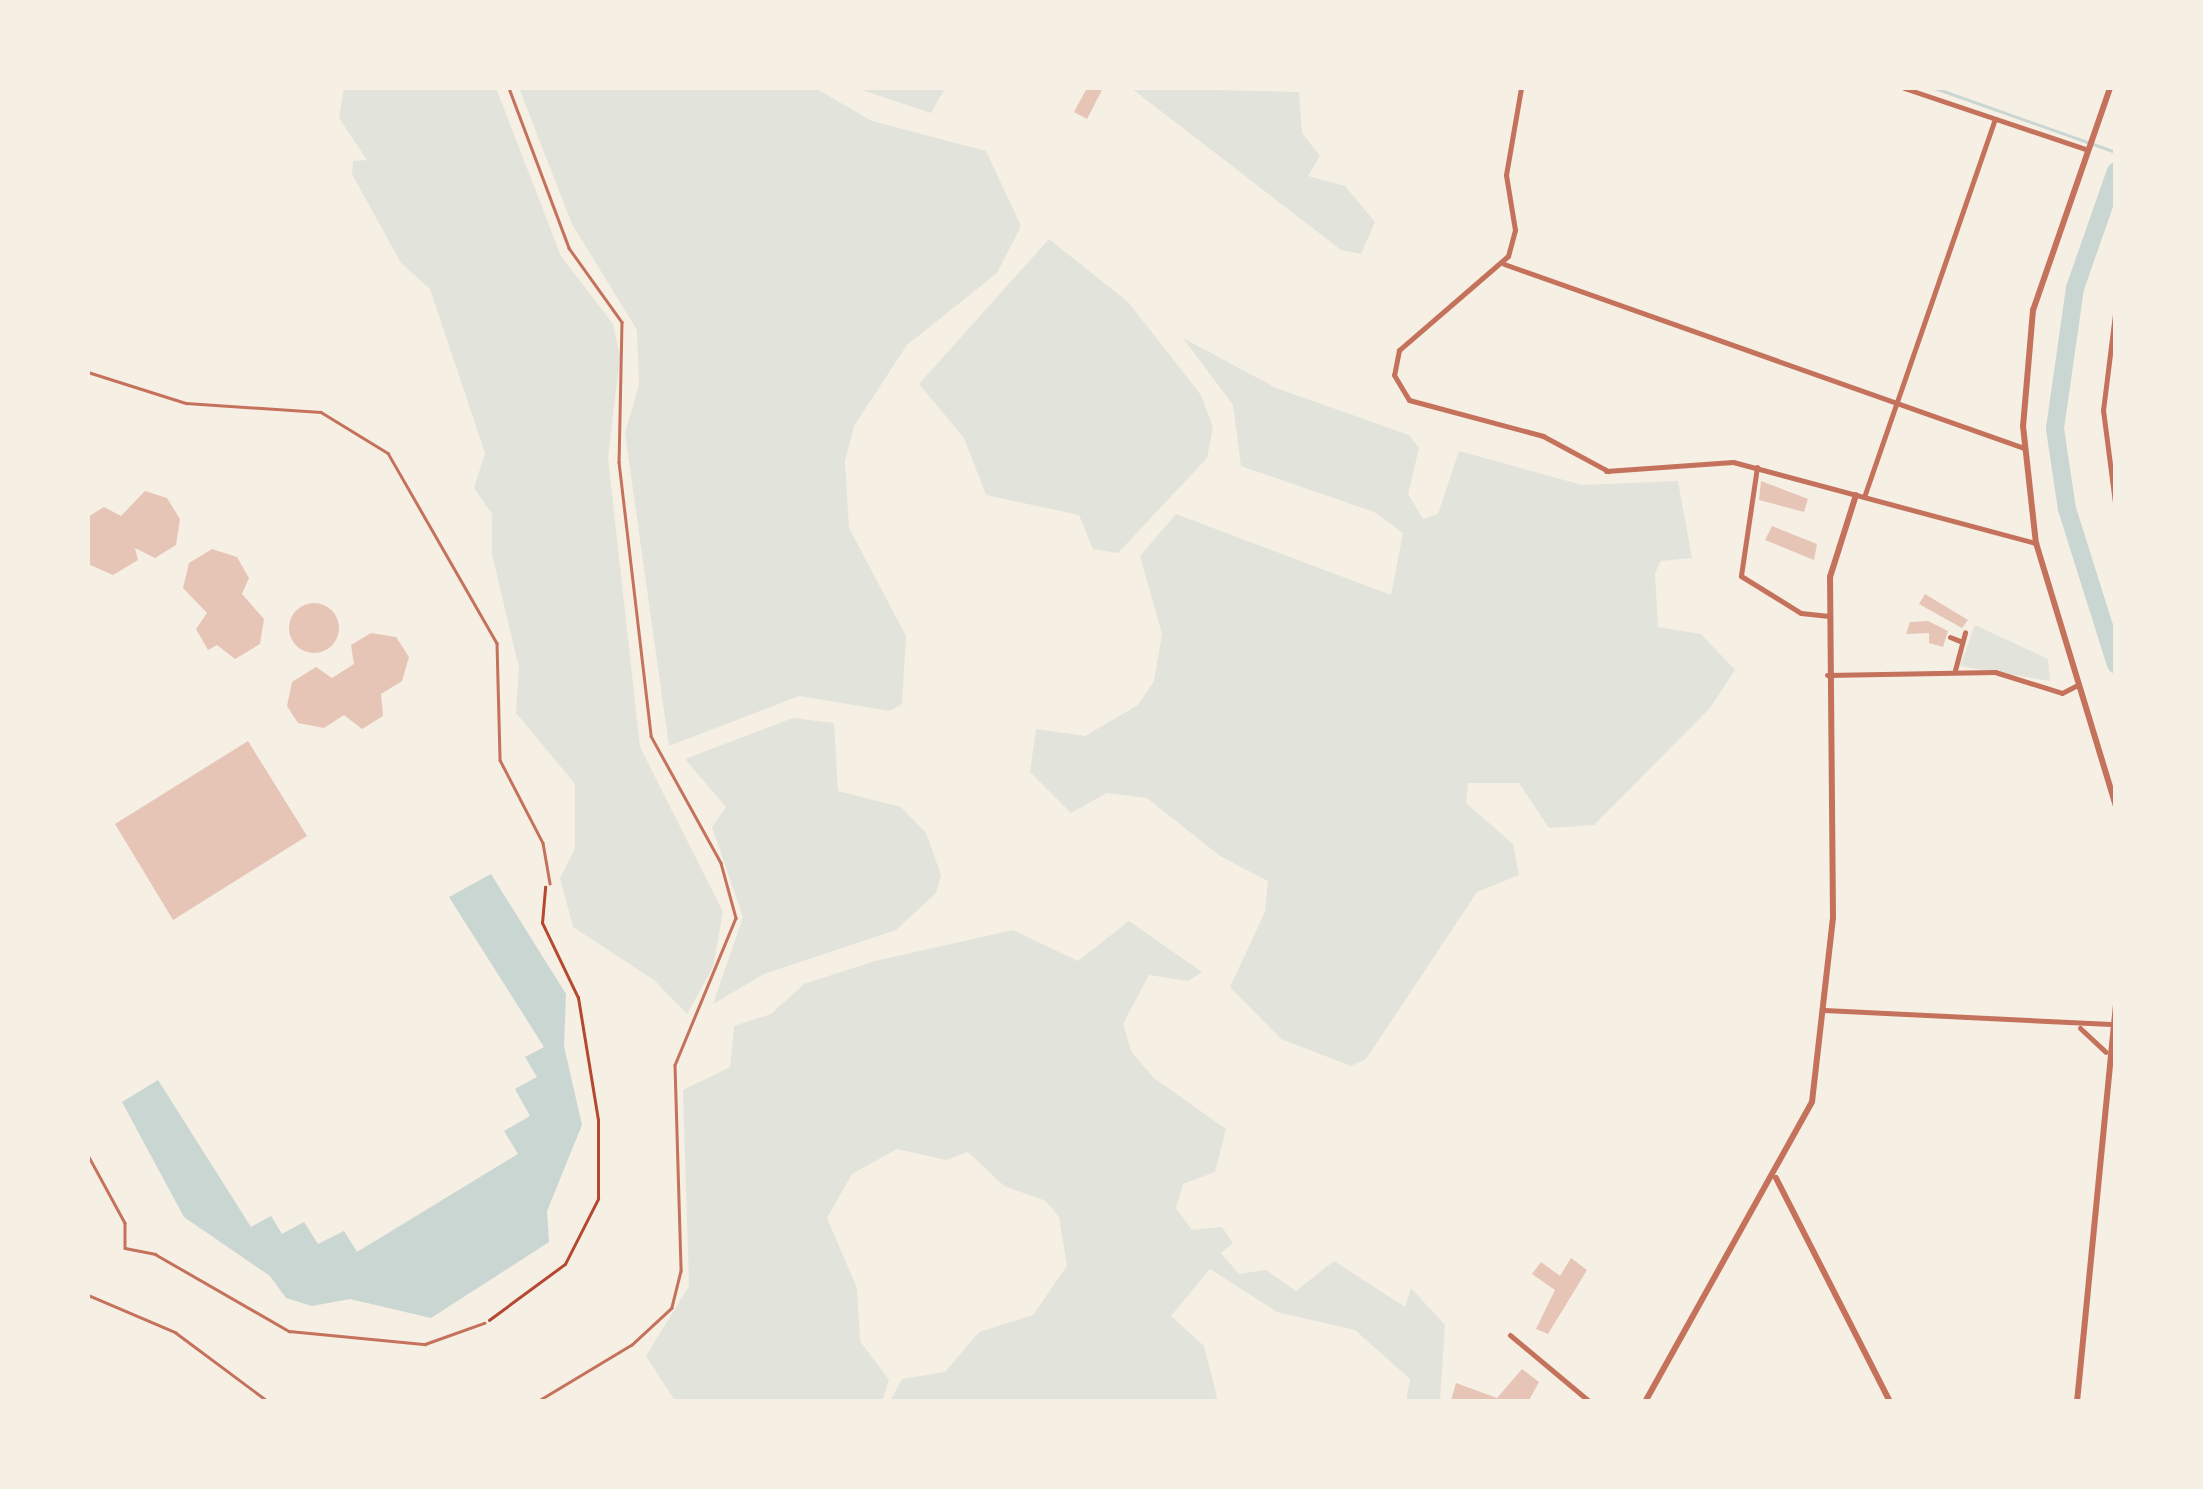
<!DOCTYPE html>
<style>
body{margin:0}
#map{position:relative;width:2203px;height:1489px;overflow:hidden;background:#f6efe4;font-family:"Exo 2",sans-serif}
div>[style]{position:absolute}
.green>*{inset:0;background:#e2e4dc}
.water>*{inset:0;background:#c9d6d2}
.stream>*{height:2.5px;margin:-1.25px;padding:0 1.25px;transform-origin:1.25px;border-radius:1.25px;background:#c9d6d2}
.river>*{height:18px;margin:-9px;padding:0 9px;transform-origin:9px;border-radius:9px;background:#c9d6d2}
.building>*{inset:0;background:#e6c5b7}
.round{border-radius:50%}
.path>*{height:2.5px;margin:-1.25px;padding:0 1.25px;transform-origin:1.25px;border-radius:1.25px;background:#b5482f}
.service>*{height:2.5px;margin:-1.25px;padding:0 1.25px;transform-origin:1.25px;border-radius:1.25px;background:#c5725c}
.minor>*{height:5px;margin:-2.5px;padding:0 2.5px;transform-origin:2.5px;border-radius:2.5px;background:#c5725c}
.tertiary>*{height:6px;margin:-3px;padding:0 3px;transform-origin:3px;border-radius:3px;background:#c5725c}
span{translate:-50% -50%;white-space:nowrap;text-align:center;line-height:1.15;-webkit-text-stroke:10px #f6efe4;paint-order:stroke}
.frame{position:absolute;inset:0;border:90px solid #f6efe4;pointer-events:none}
</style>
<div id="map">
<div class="green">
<i style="clip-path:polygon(344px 88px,496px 88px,561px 256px,613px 324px,620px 357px,608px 457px,640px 747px,723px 912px,713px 967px,687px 1014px,654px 980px,573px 927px,560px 878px,575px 849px,575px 784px,516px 713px,519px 668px,492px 554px,492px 514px,474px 488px,485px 453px,430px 289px,401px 263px,352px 174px,353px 161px,367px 160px,339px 118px)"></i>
<i style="clip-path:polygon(519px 88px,815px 88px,872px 121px,986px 151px,1021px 226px,997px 273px,907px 345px,854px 426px,845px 461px,849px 528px,906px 636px,902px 704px,890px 711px,799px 696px,669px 746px,625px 433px,639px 385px,637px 330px,572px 224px)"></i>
<i style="clip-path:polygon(856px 88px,945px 88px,931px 113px)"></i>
<i style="clip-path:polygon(1131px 88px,1299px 92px,1302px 133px,1320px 156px,1308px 176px,1345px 186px,1375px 222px,1361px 254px,1341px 250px)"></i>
<i style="clip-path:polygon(1049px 239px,1128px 302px,1201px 395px,1213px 427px,1207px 458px,1118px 553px,1093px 549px,1079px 515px,986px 495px,964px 438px,919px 384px)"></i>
<i style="clip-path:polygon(1183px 338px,1276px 388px,1409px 435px,1419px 448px,1408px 494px,1423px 519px,1438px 514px,1459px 451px,1582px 485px,1678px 481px,1692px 558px,1661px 561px,1655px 573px,1658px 627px,1701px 634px,1735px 670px,1710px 708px,1594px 825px,1549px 828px,1519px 783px,1468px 783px,1466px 803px,1513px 844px,1519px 875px,1477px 892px,1366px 1059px,1351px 1066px,1281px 1039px,1230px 987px,1265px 912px,1268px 881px,1220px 856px,1147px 798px,1107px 793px,1071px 813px,1030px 772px,1036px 729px,1085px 736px,1138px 705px,1154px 681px,1162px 634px,1140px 556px,1176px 514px,1391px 595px,1403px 533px,1374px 512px,1241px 466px,1233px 405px)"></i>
<i style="clip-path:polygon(1975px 625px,2048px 659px,2050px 681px,1960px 666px)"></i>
<i style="clip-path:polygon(793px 718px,834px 723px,838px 791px,901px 807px,926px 833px,941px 875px,936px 893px,896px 930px,764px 974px,713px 1004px,743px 917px,712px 827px,726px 807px,685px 759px)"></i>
<i style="clip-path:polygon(1129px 921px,1202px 972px,1188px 981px,1149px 975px,1123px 1024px,1132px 1053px,1154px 1078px,1226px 1129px,1215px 1172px,1183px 1184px,1176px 1208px,1192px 1230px,1222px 1227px,1233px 1243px,1221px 1253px,1239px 1274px,1266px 1270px,1296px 1291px,1334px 1261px,1405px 1307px,1411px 1288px,1445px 1325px,1440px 1401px,1406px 1401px,1410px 1379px,1355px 1330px,1277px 1312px,1210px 1269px,1171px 1316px,1204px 1346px,1218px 1401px,890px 1401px,902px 1379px,945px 1372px,979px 1332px,1033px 1315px,1067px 1266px,1059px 1217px,1046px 1201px,1004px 1186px,968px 1152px,946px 1160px,897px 1149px,852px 1174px,827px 1218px,857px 1288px,860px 1341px,889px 1380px,882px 1401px,675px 1401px,646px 1356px,689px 1286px,683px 1090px,730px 1067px,734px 1026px,771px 1014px,804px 984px,875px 961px,1013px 930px,1078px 961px)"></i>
</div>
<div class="water">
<i style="clip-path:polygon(491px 874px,566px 994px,564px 1046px,582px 1125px,547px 1211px,549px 1242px,431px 1318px,350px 1299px,312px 1306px,286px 1298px,270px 1276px,184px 1217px,122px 1102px,158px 1080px,251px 1227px,271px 1216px,282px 1234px,304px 1222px,318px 1244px,344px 1231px,357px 1252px,518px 1154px,504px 1131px,530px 1116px,515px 1089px,537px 1077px,525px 1057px,544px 1047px,449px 897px)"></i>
</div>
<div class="stream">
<i style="left:1935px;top:88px;width:192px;rotate:19.5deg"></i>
</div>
<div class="river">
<i style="left:2116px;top:171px;width:124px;rotate:109.3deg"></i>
<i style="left:2075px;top:288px;width:142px;rotate:98.1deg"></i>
<i style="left:2055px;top:429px;width:81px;rotate:81.5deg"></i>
<i style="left:2067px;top:509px;width:163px;rotate:72.5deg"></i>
</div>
<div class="building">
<i style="clip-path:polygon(1087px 88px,1103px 88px,1087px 119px,1074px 112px)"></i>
<i style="clip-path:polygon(1761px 481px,1808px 499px,1804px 512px,1759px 500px)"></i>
<i style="clip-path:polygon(145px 491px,167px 498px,180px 519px,176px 545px,155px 558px,135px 548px,138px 560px,113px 575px,88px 564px,88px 517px,104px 507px,121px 516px)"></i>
<i style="clip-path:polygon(1772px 526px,1817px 544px,1814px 560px,1765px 540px)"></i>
<i style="clip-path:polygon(212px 549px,237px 557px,249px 578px,242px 594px,264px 619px,260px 644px,235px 659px,217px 645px,208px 650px,196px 629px,207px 613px,183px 588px,189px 563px)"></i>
<i style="clip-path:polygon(1925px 594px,1968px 620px,1962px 628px,1919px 604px)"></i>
<i class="round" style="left:289px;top:603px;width:50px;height:50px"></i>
<i style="clip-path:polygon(1928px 621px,1948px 631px,1943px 647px,1929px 643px,1929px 633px,1906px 634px,1910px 622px)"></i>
<i style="clip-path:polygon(371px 633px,396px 637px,409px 657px,402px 681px,381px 694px,383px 716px,362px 729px,344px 715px,324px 728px,298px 723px,287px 706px,292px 682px,316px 667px,332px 678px,354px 664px,351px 645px)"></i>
<i style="clip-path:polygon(248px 741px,307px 836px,173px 920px,115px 824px)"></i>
<i style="clip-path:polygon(1571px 1258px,1587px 1270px,1548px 1334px,1536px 1329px,1555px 1290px,1532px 1274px,1541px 1262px,1560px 1276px)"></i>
<i style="clip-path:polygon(1522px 1369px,1539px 1382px,1528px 1402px,1451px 1400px,1456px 1383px,1497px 1398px)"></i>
</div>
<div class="path">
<i style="left:489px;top:1320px;width:94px;rotate:-36.4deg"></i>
<i style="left:565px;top:1264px;width:73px;rotate:-63.1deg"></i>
<i style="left:598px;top:1199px;width:79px;rotate:-90deg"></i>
<i style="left:598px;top:1120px;width:124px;rotate:-99.3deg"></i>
<i style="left:578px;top:998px;width:83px;rotate:-115.6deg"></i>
<i style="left:542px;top:923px;width:36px;rotate:-85deg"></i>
</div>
<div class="service">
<i style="left:509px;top:88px;width:171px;rotate:69.4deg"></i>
<i style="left:569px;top:248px;width:91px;rotate:54.4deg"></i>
<i style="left:622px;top:322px;width:140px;rotate:91.2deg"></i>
<i style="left:619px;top:462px;width:276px;rotate:83.3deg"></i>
<i style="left:651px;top:736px;width:145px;rotate:61.1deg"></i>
<i style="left:721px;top:863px;width:57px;rotate:74.7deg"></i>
<i style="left:736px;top:918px;width:159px;rotate:112.5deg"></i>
<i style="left:675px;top:1065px;width:206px;rotate:88.3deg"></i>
<i style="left:681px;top:1271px;width:38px;rotate:104deg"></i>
<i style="left:672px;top:1308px;width:54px;rotate:137.2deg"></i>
<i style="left:632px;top:1345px;width:111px;rotate:149deg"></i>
<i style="left:88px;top:372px;width:103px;rotate:17.6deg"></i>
<i style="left:186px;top:403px;width:135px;rotate:3.8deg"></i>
<i style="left:321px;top:412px;width:79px;rotate:31.5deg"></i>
<i style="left:388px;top:453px;width:219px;rotate:60.2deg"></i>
<i style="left:497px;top:643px;width:117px;rotate:88.5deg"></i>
<i style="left:500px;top:760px;width:93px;rotate:62.6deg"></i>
<i style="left:543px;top:843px;width:41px;rotate:80.1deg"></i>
<i style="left:88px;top:1155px;width:77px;rotate:61.4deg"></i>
<i style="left:125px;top:1223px;width:25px;rotate:90deg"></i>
<i style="left:125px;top:1248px;width:31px;rotate:11deg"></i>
<i style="left:155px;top:1254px;width:155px;rotate:29.9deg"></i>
<i style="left:289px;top:1331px;width:137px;rotate:5.5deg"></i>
<i style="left:425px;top:1344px;width:63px;rotate:-19.6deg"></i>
<i style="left:88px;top:1295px;width:95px;rotate:23deg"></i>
<i style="left:175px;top:1332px;width:117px;rotate:36.7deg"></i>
</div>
<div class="minor">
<i style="left:1521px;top:88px;width:88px;rotate:99.8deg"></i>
<i style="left:1506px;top:175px;width:56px;rotate:80.7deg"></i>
<i style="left:1515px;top:230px;width:27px;rotate:105deg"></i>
<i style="left:1508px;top:256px;width:144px;rotate:139.2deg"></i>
<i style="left:1399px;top:350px;width:25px;rotate:101deg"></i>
<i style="left:1394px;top:375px;width:29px;rotate:59deg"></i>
<i style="left:1409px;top:400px;width:139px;rotate:15deg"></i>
<i style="left:1543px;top:436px;width:74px;rotate:28.3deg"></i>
<i style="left:1904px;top:88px;width:191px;rotate:18.6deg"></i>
<i style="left:1504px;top:264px;width:552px;rotate:19.49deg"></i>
<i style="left:2116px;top:306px;width:105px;rotate:97.1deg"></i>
<i style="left:2103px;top:410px;width:101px;rotate:82.6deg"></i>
<i style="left:1757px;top:467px;width:110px;rotate:98.4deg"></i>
<i style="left:1741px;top:576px;width:70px;rotate:31.7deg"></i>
<i style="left:1801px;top:613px;width:28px;rotate:6deg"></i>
<i style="left:1606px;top:471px;width:127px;rotate:-4.1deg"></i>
<i style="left:1733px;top:462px;width:314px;rotate:15deg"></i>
<i style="left:1864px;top:497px;width:400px;rotate:-70.9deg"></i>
<i style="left:1950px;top:637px;width:11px;rotate:22deg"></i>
<i style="left:1955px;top:670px;width:39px;rotate:-75deg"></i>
<i style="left:1827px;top:675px;width:168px;rotate:-1deg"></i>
<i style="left:1995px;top:672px;width:70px;rotate:17.4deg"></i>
<i style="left:2062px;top:693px;width:18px;rotate:-27deg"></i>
<i style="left:1824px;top:1010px;width:287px;rotate:2.8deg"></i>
<i style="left:2080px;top:1028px;width:35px;rotate:43deg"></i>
<i style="left:1510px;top:1335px;width:104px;rotate:39.9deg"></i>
</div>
<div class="tertiary">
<i style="left:2110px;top:88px;width:235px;rotate:109.1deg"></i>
<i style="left:2033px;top:310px;width:116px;rotate:94.9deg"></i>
<i style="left:2023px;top:426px;width:118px;rotate:83.7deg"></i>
<i style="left:2036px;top:543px;width:275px;rotate:73.1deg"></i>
<i style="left:1776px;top:1178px;width:251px;rotate:63deg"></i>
<i style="left:1645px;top:1402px;width:343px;rotate:-60.9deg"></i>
<i style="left:1812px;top:1102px;width:185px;rotate:-83.5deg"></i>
<i style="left:1833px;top:918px;width:341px;rotate:-90.5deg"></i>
<i style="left:1830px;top:577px;width:86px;rotate:-72.4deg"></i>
<i style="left:2077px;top:1402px;width:402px;rotate:-84.4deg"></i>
</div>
<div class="frame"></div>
</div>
